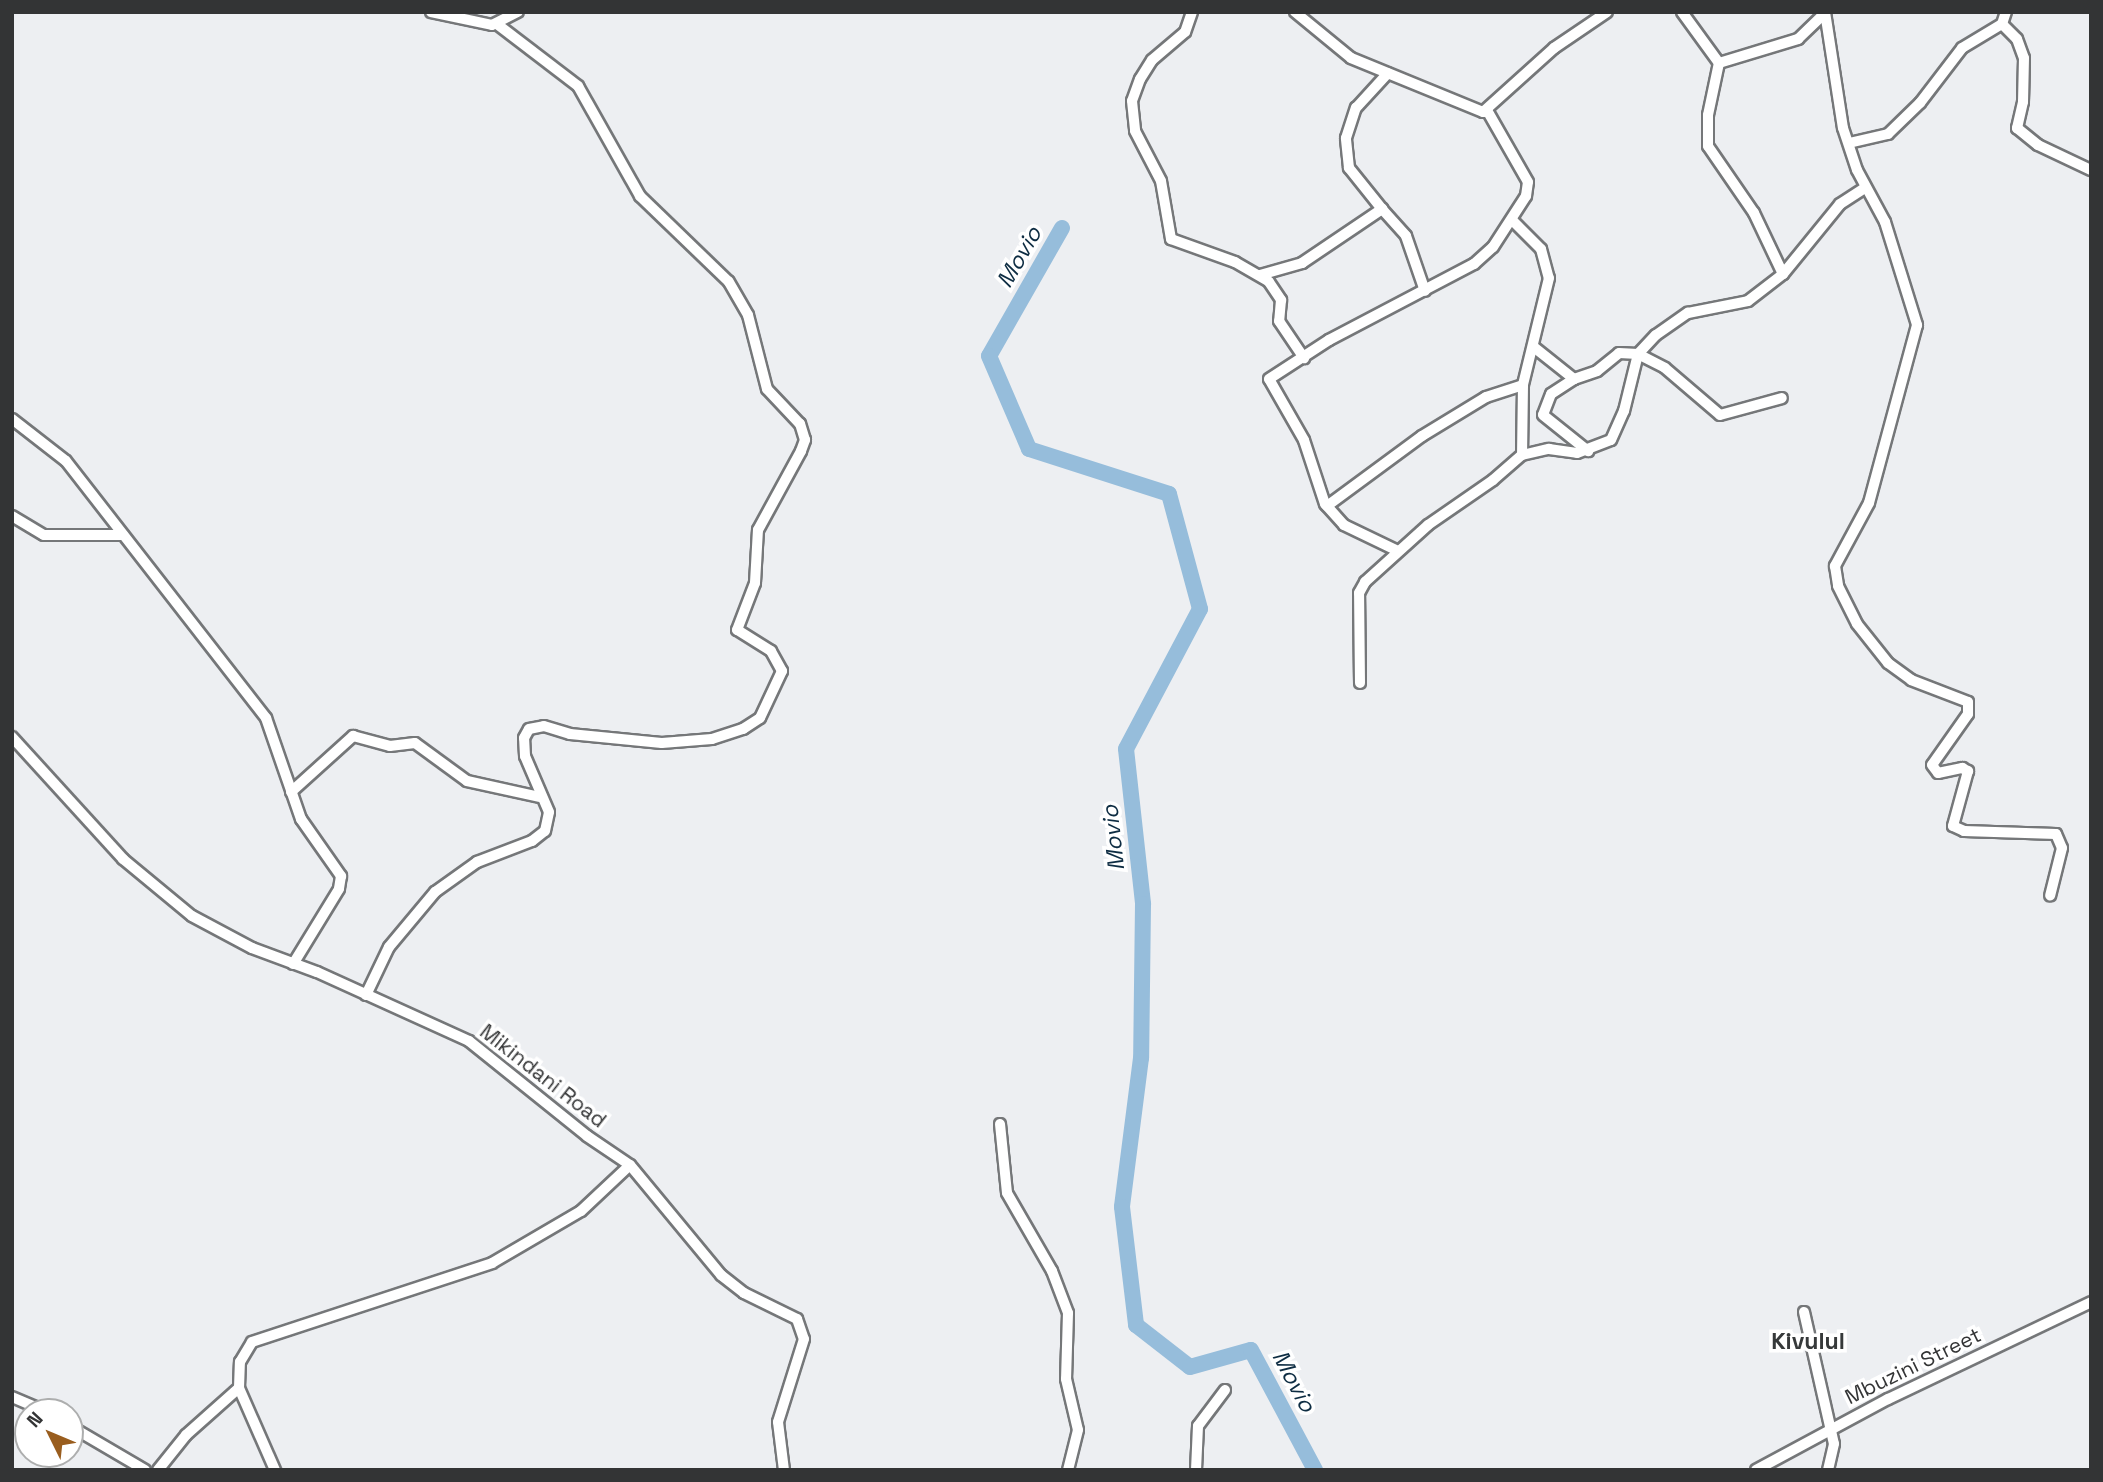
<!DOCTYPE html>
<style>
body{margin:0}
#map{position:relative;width:2103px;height:1482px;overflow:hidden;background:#edeff2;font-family:"Space Grotesk",sans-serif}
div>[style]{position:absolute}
.river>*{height:16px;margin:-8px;padding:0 8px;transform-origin:8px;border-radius:8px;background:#96bddb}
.roads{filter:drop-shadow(2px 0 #757779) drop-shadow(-2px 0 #757779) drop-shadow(0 2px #757779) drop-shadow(0 -2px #757779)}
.minor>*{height:10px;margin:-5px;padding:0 5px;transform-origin:5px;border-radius:5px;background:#fff}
span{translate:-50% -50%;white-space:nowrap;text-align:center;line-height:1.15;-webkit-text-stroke:7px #fff;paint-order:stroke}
.street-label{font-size:21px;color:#333435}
.water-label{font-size:23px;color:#0d2c42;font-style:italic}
.neighbourhood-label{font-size:23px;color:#36393a;font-weight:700}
.frame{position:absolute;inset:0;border:14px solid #333435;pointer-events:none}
.north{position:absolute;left:14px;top:1398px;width:70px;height:70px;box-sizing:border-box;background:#fff;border:2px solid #adaeae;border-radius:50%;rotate:313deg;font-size:19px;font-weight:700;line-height:28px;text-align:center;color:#333435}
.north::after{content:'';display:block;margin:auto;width:24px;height:32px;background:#995d1e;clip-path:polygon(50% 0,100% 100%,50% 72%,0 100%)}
</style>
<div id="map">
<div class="river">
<i style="left:1062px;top:228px;width:147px;rotate:119.7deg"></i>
<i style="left:989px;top:356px;width:101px;rotate:66.7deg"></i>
<i style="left:1029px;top:449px;width:147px;rotate:17.8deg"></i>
<i style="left:1169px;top:494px;width:119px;rotate:74.9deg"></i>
<i style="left:1200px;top:609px;width:158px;rotate:117.9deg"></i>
<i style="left:1126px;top:749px;width:156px;rotate:83.7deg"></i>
<i style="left:1143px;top:904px;width:154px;rotate:90.7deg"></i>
<i style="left:1141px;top:1058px;width:150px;rotate:97.3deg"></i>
<i style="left:1122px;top:1207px;width:119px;rotate:83.2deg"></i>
<i style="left:1136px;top:1325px;width:68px;rotate:37.9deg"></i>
<i style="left:1190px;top:1367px;width:63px;rotate:-15.6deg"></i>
<i style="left:1251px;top:1350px;width:136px;rotate:61.9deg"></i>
</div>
<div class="roads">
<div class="minor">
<i style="left:431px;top:12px;width:62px;rotate:12deg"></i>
<i style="left:492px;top:25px;width:29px;rotate:-27deg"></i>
<i style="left:1192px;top:12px;width:21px;rotate:109deg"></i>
<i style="left:1185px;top:32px;width:43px;rotate:139.7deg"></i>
<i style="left:1152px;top:60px;width:22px;rotate:122deg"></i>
<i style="left:1140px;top:79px;width:23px;rotate:110deg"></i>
<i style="left:1132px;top:101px;width:30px;rotate:84deg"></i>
<i style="left:1135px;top:131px;width:56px;rotate:62.5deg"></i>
<i style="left:1161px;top:181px;width:59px;rotate:80.2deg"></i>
<i style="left:1171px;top:239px;width:68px;rotate:19.8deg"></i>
<i style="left:1235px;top:262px;width:39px;rotate:30deg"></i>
<i style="left:1269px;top:282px;width:22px;rotate:56deg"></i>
<i style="left:1281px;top:300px;width:21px;rotate:95deg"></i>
<i style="left:1279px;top:321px;width:45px;rotate:56deg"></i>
<i style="left:1295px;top:12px;width:72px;rotate:39.4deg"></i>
<i style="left:1351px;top:58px;width:143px;rotate:22.2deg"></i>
<i style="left:1483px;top:112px;width:96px;rotate:-42deg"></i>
<i style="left:1554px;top:48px;width:64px;rotate:-34.2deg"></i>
<i style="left:1825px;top:12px;width:117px;rotate:81.2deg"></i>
<i style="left:1843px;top:128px;width:44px;rotate:71.6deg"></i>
<i style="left:1857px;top:170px;width:59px;rotate:61.7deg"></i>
<i style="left:1885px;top:222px;width:108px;rotate:72.7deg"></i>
<i style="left:1917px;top:325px;width:184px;rotate:105.1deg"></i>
<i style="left:1869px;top:503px;width:72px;rotate:118.4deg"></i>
<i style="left:1835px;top:566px;width:20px;rotate:81deg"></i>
<i style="left:1838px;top:586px;width:42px;rotate:63.4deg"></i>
<i style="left:1857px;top:624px;width:50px;rotate:51.5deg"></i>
<i style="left:1888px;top:663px;width:29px;rotate:36deg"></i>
<i style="left:1911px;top:680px;width:61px;rotate:21.1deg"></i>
<i style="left:1968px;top:702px;width:12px;rotate:90deg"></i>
<i style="left:1968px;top:714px;width:62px;rotate:125.2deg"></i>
<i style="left:1932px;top:765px;width:10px;rotate:53deg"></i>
<i style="left:1938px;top:773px;width:25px;rotate:-12deg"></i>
<i style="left:1962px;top:768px;width:7px;rotate:27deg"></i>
<i style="left:1968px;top:771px;width:57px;rotate:105.3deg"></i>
<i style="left:1953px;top:826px;width:12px;rotate:24deg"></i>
<i style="left:1964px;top:831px;width:92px;rotate:1.9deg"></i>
<i style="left:2056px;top:834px;width:15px;rotate:67deg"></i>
<i style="left:2062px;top:848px;width:49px;rotate:104deg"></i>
<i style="left:2002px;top:24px;width:21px;rotate:45deg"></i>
<i style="left:2017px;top:39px;width:20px;rotate:70deg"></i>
<i style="left:2024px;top:58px;width:44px;rotate:91.3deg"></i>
<i style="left:2023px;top:102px;width:27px;rotate:103deg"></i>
<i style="left:2017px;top:128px;width:27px;rotate:39deg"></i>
<i style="left:2038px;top:145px;width:59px;rotate:25.3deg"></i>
<i style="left:1719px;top:63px;width:83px;rotate:-16.9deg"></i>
<i style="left:1798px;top:39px;width:37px;rotate:-44deg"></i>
<i style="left:1849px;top:143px;width:40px;rotate:-13deg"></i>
<i style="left:1888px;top:134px;width:45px;rotate:-44.1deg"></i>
<i style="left:1920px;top:103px;width:69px;rotate:-52.6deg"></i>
<i style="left:1962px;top:48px;width:47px;rotate:-31deg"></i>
<i style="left:2002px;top:24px;width:13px;rotate:-72deg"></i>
<i style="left:1382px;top:209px;width:53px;rotate:-128.8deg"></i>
<i style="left:1349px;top:168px;width:30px;rotate:-96deg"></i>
<i style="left:1346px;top:138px;width:32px;rotate:-72deg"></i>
<i style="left:1356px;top:108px;width:47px;rotate:-47.6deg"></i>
<i style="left:1512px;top:220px;width:41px;rotate:45deg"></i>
<i style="left:1541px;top:249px;width:30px;rotate:75deg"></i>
<i style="left:1549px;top:278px;width:110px;rotate:103.7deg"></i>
<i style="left:1523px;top:385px;width:70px;rotate:90.8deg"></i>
<i style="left:1783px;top:274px;width:90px;rotate:-50.8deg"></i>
<i style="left:1840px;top:204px;width:30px;rotate:-33deg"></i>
<i style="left:1260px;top:275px;width:44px;rotate:-15.9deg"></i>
<i style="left:1302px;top:263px;width:97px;rotate:-34deg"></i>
<i style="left:1382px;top:209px;width:36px;rotate:48deg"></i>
<i style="left:1406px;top:236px;width:58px;rotate:70.9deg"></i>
<i style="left:1535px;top:348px;width:50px;rotate:38.5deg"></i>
<i style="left:1574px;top:379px;width:24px;rotate:-19deg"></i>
<i style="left:1597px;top:371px;width:28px;rotate:-39deg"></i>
<i style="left:1619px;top:353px;width:19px;rotate:3deg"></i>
<i style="left:1638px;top:354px;width:30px;rotate:27deg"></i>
<i style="left:1665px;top:368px;width:72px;rotate:40.5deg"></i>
<i style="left:1720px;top:415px;width:64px;rotate:-15.3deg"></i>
<i style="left:1574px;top:379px;width:27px;rotate:147deg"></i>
<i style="left:1551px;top:394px;width:22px;rotate:111deg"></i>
<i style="left:1543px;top:415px;width:58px;rotate:38.7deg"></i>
<i style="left:12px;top:419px;width:68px;rotate:37.9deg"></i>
<i style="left:66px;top:461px;width:326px;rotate:52.1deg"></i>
<i style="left:266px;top:718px;width:107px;rotate:70.9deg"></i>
<i style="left:301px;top:819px;width:70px;rotate:54.9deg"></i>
<i style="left:341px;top:876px;width:13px;rotate:99deg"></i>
<i style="left:339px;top:889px;width:88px;rotate:121.5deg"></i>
<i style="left:1327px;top:506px;width:118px;rotate:-36.4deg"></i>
<i style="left:1422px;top:436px;width:75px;rotate:-31.4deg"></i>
<i style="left:1486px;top:397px;width:39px;rotate:-18deg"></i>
<i style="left:12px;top:516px;width:37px;rotate:31deg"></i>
<i style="left:44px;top:535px;width:79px"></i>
<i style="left:1398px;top:551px;width:60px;rotate:-154.3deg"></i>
<i style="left:1344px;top:525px;width:28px;rotate:-132deg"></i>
<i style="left:1325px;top:504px;width:67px;rotate:-108.2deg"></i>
<i style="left:1304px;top:440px;width:70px;rotate:-119.8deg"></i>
<i style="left:1269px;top:379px;width:72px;rotate:-33deg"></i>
<i style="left:1329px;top:340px;width:164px;rotate:-27.7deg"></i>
<i style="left:1474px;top:264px;width:25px;rotate:-42deg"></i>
<i style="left:1493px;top:247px;width:61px;rotate:-57.1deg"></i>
<i style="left:1526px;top:196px;width:14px;rotate:-82deg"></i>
<i style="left:1528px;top:182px;width:83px;rotate:-119.7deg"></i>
<i style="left:1360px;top:683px;width:90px;rotate:-90.6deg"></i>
<i style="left:1359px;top:593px;width:13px;rotate:-61deg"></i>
<i style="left:1365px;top:582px;width:85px;rotate:-42.1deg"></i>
<i style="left:1428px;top:525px;width:79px;rotate:-34.7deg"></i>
<i style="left:1493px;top:480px;width:38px;rotate:-41deg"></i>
<i style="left:1522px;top:455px;width:28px;rotate:-13deg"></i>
<i style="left:1549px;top:449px;width:28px;rotate:8deg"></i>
<i style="left:1577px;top:453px;width:36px;rotate:-21deg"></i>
<i style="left:1611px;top:440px;width:32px;rotate:-66deg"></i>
<i style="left:1624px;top:411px;width:59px;rotate:-76.2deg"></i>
<i style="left:1638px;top:354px;width:26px;rotate:-47deg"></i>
<i style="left:1656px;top:335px;width:39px;rotate:-35deg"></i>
<i style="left:1688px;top:313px;width:61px;rotate:-11.3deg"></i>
<i style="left:1748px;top:301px;width:44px;rotate:-37.6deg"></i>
<i style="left:1783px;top:274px;width:68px;rotate:-115.4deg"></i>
<i style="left:1754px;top:213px;width:81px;rotate:-124.5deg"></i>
<i style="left:1708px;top:146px;width:31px;rotate:-90deg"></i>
<i style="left:1708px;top:115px;width:53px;rotate:-78.1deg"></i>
<i style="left:1719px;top:63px;width:63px;rotate:-126deg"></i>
<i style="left:12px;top:737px;width:165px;rotate:47.7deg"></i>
<i style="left:123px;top:859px;width:89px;rotate:39.6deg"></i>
<i style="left:192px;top:916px;width:68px;rotate:28.1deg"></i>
<i style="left:252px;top:948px;width:69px;rotate:20.3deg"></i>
<i style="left:317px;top:972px;width:167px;rotate:24.4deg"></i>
<i style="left:469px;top:1041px;width:151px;rotate:38.8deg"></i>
<i style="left:587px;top:1136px;width:52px;rotate:34deg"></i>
<i style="left:630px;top:1165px;width:143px;rotate:50.4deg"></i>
<i style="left:721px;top:1275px;width:29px;rotate:38deg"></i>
<i style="left:744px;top:1293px;width:59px;rotate:26.1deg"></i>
<i style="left:797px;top:1319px;width:21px;rotate:71deg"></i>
<i style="left:804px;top:1339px;width:87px;rotate:107.4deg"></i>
<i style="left:778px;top:1422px;width:48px;rotate:82.9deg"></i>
<i style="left:291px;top:792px;width:84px;rotate:-42.1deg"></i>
<i style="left:353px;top:736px;width:38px;rotate:15deg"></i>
<i style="left:390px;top:746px;width:25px;rotate:-7deg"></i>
<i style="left:415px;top:743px;width:64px;rotate:36.2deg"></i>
<i style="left:467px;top:781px;width:75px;rotate:12.4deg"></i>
<i style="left:366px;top:995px;width:53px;rotate:-64.4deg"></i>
<i style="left:389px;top:947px;width:72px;rotate:-50.1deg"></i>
<i style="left:435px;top:892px;width:52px;rotate:-35.5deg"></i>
<i style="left:477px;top:862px;width:59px;rotate:-20.9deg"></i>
<i style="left:532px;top:841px;width:16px;rotate:-38deg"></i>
<i style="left:545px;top:831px;width:19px;rotate:-78deg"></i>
<i style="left:549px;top:812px;width:61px;rotate:-113.2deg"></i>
<i style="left:525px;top:756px;width:18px;rotate:-93deg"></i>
<i style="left:524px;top:738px;width:10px;rotate:-61deg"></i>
<i style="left:529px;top:729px;width:15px;rotate:-11deg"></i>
<i style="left:544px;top:726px;width:27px;rotate:17deg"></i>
<i style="left:570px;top:734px;width:92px;rotate:5.6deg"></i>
<i style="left:662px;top:743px;width:50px;rotate:-4.6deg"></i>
<i style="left:712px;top:739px;width:33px;rotate:-18deg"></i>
<i style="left:743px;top:729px;width:20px;rotate:-33deg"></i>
<i style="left:760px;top:718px;width:52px;rotate:-64.9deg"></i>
<i style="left:782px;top:671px;width:23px;rotate:-119deg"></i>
<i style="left:771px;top:651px;width:40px;rotate:-148deg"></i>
<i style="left:737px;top:630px;width:50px;rotate:-69deg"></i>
<i style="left:755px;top:583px;width:53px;rotate:-86.8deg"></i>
<i style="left:758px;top:530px;width:90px;rotate:-61.4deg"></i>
<i style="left:801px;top:451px;width:12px;rotate:-70deg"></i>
<i style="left:805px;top:440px;width:17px;rotate:-107deg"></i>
<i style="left:800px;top:424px;width:48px;rotate:-133.3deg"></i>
<i style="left:767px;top:389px;width:76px;rotate:-104.4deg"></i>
<i style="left:748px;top:315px;width:39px;rotate:-120deg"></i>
<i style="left:728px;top:281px;width:122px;rotate:-136deg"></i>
<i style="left:640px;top:196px;width:126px;rotate:-119.4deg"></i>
<i style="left:578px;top:86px;width:102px;rotate:-142.6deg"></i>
<i style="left:1000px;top:1124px;width:69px;rotate:84.2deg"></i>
<i style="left:1007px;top:1193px;width:90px;rotate:60deg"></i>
<i style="left:1052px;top:1271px;width:45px;rotate:69.1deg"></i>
<i style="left:1068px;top:1313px;width:66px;rotate:91.7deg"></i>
<i style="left:1066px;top:1379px;width:52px;rotate:76.8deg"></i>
<i style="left:1078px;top:1430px;width:41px;rotate:104deg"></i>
<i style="left:1804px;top:1312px;width:135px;rotate:77.2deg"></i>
<i style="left:1834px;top:1444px;width:27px;rotate:103deg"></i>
<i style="left:239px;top:1388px;width:90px;rotate:66.3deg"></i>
<i style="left:12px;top:1397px;width:38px;rotate:23deg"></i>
<i style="left:70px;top:1426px;width:87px;rotate:30.4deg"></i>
<i style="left:158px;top:1470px;width:45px;rotate:-51.3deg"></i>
<i style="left:186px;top:1435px;width:71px;rotate:-41.6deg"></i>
<i style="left:239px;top:1388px;width:26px;rotate:-88deg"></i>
<i style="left:240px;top:1362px;width:23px;rotate:-59deg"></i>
<i style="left:252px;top:1342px;width:253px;rotate:-18.2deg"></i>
<i style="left:492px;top:1263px;width:103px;rotate:-30.3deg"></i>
<i style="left:581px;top:1211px;width:67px;rotate:-43.2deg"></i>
<i style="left:1196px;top:1470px;width:44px;rotate:-87.4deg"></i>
<i style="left:1198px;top:1426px;width:45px;rotate:-53.1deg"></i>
<i style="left:1756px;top:1470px;width:150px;rotate:-28.3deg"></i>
<i style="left:1888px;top:1399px;width:225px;rotate:-25.5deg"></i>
</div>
</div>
<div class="street-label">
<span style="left:543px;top:1076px;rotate:38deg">Mikindani Road</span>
<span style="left:1913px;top:1366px;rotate:-26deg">Mbuzini Street</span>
</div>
<div class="water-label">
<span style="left:1019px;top:257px;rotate:-60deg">Movio</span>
<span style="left:1113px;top:838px;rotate:-96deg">Movio</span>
<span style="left:1294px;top:1381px;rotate:62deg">Movio</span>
</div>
<div class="neighbourhood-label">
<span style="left:1808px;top:1341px">Kivulul</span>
</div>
<div class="frame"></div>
<div class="north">N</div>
</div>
